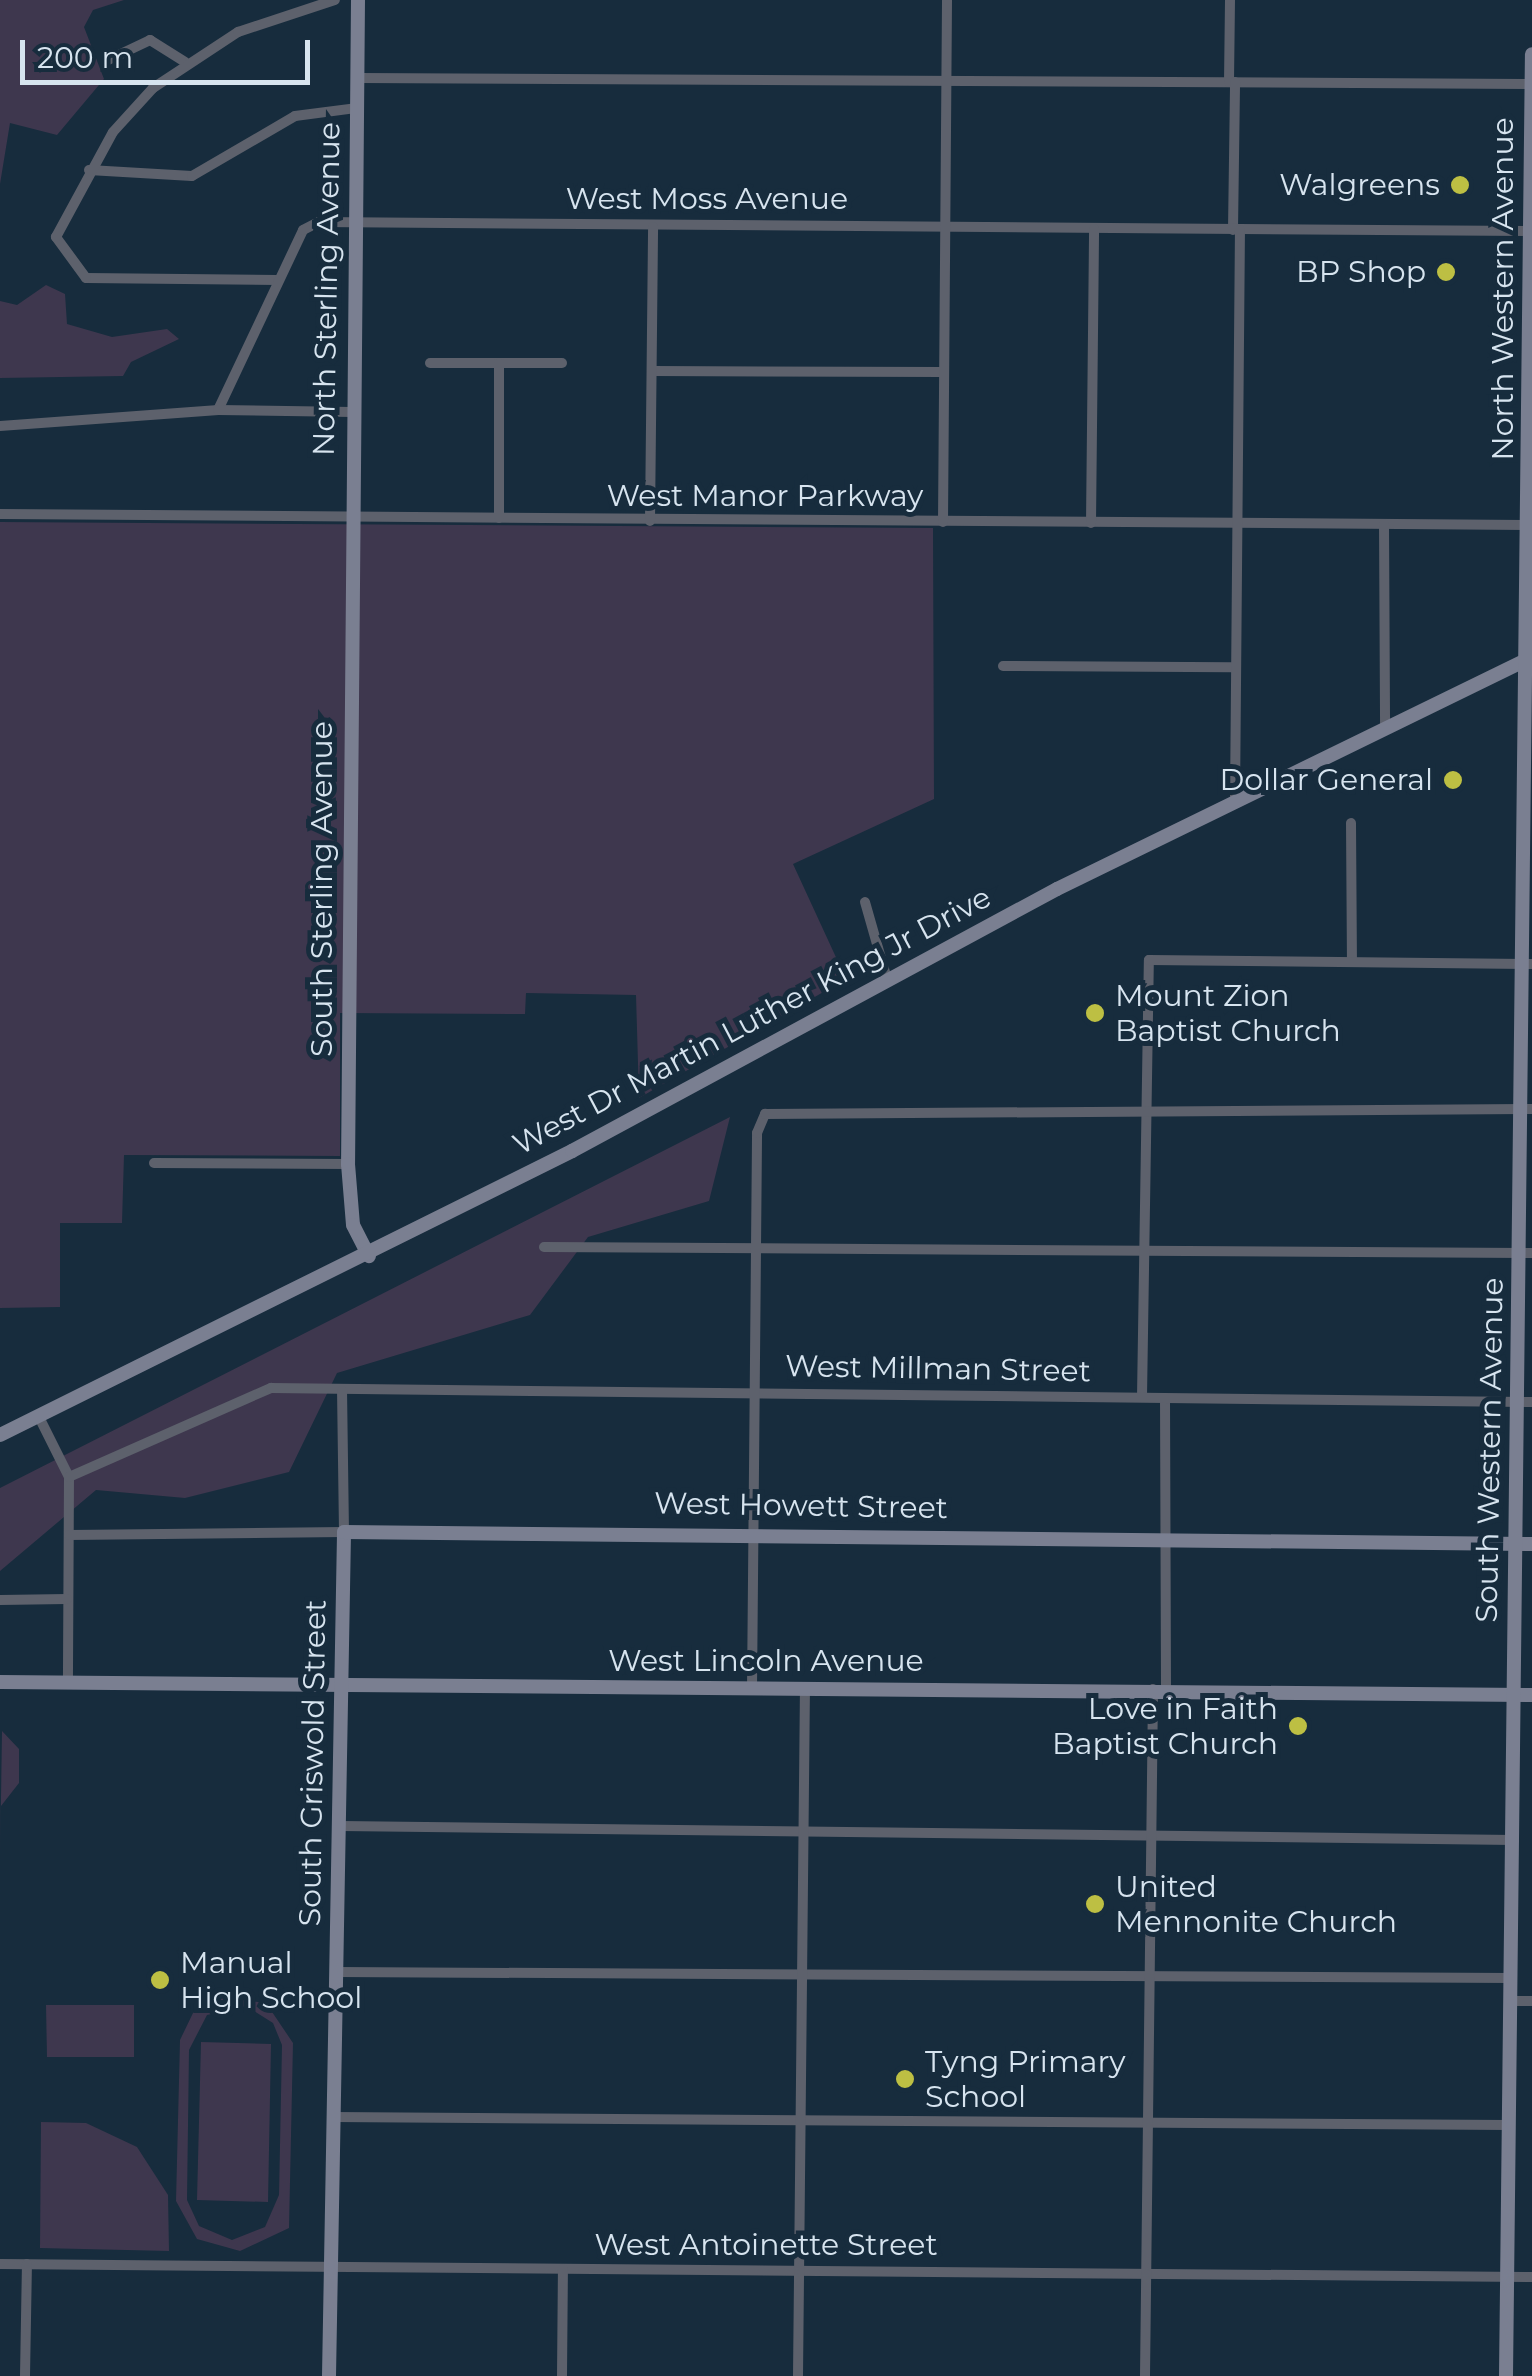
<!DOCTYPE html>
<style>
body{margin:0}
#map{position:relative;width:1532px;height:2376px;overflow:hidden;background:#172c3d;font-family:Montserrat,sans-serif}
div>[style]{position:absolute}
.green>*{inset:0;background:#3e374e}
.street>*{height:10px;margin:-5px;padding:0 5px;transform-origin:5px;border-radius:5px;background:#5d616c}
.secondary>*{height:14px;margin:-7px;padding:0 7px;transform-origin:7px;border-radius:7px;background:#7a7f91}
.dots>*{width:28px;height:28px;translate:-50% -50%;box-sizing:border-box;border:5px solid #172c3d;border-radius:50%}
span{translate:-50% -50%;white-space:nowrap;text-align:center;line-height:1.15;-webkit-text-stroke:10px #172c3d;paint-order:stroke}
.poi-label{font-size:30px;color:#d7e4ef}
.right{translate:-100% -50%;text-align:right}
.left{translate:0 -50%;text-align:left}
.street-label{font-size:30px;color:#d7e4ef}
.scale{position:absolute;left:20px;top:40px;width:290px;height:45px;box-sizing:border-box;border:5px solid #d7e4ef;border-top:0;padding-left:12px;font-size:30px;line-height:35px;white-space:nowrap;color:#d7e4ef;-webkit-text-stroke:8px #172c3d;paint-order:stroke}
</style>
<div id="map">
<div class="green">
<i style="clip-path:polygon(0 0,124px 0,93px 10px,84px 27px,104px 79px,57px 135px,10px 123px,0 184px)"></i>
<i style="clip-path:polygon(46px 285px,65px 294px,67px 324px,112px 337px,167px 329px,179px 339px,131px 362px,123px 376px,0 378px,0 301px,17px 305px)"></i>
<i style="clip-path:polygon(0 522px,933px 528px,934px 799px,793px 864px,846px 979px,639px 1098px,636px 995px,526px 993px,525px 1014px,340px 1013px,340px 1156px,124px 1155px,122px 1223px,60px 1223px,60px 1307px,0 1308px)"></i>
<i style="clip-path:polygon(730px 1117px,709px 1201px,588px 1237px,530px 1315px,337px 1373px,289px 1472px,185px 1498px,96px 1490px,0 1571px,0 1488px)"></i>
<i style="clip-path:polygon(2px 1731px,19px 1749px,19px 1783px,1px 1806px,0 1864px)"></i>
<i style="clip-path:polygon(evenodd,218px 1997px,266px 2003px,293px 2043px,289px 2228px,240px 2251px,197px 2239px,176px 2201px,180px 2040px,193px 2013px,218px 1997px,246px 2006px,273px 2023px,282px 2045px,279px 2195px,265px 2227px,232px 2240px,199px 2226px,187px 2200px,189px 2050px,207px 2015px,246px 2006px)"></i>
<i style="clip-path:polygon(46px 2005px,134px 2005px,134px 2057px,47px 2057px)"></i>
<i style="clip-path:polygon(201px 2042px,271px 2044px,268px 2202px,197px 2200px)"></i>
<i style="clip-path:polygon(41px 2122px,86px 2123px,137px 2147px,168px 2195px,169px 2251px,40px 2248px)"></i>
</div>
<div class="street">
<i style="left:106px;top:61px;width:49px;rotate:-25.5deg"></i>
<i style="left:150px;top:40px;width:41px;rotate:32.2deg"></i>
<i style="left:359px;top:78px;width:1173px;rotate:0.29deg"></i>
<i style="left:1229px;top:82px;width:82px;rotate:-89.3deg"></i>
<i style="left:89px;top:170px;width:103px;rotate:3.3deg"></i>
<i style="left:192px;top:176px;width:119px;rotate:-30.2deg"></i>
<i style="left:295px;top:116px;width:63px;rotate:-7.4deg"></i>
<i style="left:1233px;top:230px;width:148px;rotate:-89.2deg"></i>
<i style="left:278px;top:280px;width:192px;rotate:-179.4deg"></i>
<i style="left:86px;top:278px;width:51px;rotate:-126.2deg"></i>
<i style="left:56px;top:237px;width:119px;rotate:-61.5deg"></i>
<i style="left:113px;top:132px;width:59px;rotate:-47.7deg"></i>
<i style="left:153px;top:88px;width:102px;rotate:-33.4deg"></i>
<i style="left:238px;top:32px;width:102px;rotate:-18.3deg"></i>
<i style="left:430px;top:363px;width:132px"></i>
<i style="left:652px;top:371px;width:292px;rotate:0.2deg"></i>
<i style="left:218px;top:410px;width:199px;rotate:-64.7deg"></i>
<i style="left:303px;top:230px;width:18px;rotate:-27deg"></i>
<i style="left:319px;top:222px;width:1213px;rotate:0.43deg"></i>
<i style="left:0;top:426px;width:219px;rotate:-4.2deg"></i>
<i style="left:218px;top:410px;width:134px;rotate:0.9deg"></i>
<i style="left:0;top:514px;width:1529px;rotate:0.41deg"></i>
<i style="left:499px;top:518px;width:155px;rotate:-90deg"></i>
<i style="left:650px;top:521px;width:294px;rotate:-89.4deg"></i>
<i style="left:943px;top:522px;width:522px;rotate:-89.56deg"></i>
<i style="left:1091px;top:523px;width:294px;rotate:-89.4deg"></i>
<i style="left:1384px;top:524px;width:203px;rotate:89.7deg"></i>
<i style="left:1003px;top:666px;width:229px;rotate:0.3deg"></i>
<i style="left:1235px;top:799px;width:569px;rotate:-89.5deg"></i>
<i style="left:1351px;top:823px;width:138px;rotate:89.6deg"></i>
<i style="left:865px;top:902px;width:80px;rotate:74.1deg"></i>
<i style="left:154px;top:1163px;width:194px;rotate:0.3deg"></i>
<i style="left:544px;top:1247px;width:988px;rotate:0.35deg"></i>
<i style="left:1142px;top:1397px;width:437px;rotate:-89.1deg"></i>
<i style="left:1149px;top:960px;width:383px;rotate:0.6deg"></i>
<i style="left:1165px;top:1398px;width:290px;rotate:89.8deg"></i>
<i style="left:39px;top:1417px;width:67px;rotate:63.4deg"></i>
<i style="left:69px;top:1477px;width:205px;rotate:90.3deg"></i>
<i style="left:69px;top:1477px;width:221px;rotate:-23.8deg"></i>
<i style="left:271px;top:1388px;width:1261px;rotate:0.64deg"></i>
<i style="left:69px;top:1535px;width:275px;rotate:-0.6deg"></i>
<i style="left:344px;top:1532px;width:141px;rotate:-90.8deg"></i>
<i style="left:0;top:1600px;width:67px;rotate:-0.9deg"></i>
<i style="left:752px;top:1689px;width:556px;rotate:-89.48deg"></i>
<i style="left:757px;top:1133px;width:21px;rotate:-67deg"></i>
<i style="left:765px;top:1114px;width:767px;rotate:-0.37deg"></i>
<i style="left:341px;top:1826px;width:1173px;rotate:0.68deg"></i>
<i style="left:337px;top:1972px;width:1175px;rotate:0.29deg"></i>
<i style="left:1511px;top:2001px;width:21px"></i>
<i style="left:333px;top:2117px;width:1176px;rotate:0.39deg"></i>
<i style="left:0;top:2264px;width:1532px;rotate:0.49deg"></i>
<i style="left:25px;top:2376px;width:112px;rotate:-89deg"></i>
<i style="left:562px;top:2376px;width:107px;rotate:-89.5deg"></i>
<i style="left:798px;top:2376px;width:687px;rotate:-89.42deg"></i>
<i style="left:1145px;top:2376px;width:687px;rotate:-89.33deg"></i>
</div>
<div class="secondary">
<i style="left:358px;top:0;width:1164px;rotate:90.49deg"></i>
<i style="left:348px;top:1164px;width:61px;rotate:85.3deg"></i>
<i style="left:353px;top:1225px;width:35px;rotate:63deg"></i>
<i style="left:0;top:1435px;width:639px;rotate:-26.4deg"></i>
<i style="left:572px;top:1151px;width:551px;rotate:-28.38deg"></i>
<i style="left:1057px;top:889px;width:529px;rotate:-26.03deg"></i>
<i style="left:0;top:1682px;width:1532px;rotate:0.49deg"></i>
<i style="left:329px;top:2376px;width:844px;rotate:-88.98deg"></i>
<i style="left:344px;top:1532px;width:1188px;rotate:0.58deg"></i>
<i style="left:1506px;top:2376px;width:2322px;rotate:-89.36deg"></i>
</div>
<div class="dots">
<i style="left:1460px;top:185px;background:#bdbf43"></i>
<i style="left:1446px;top:272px;background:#bdbf43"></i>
<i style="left:1453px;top:780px;background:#bdbf43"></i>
<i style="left:1095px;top:1013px;background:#bdbf43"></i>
<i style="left:1298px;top:1726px;background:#bdbf43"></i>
<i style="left:1095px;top:1904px;background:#bdbf43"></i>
<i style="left:160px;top:1980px;background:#bdbf43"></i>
<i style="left:905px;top:2079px;background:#bdbf43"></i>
</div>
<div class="poi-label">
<span class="right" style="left:1440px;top:185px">Walgreens</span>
<span class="right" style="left:1426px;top:272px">BP Shop</span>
<span class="right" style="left:1433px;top:780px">Dollar General</span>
<span class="left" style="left:1115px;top:1013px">Mount Zion<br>Baptist Church</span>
<span class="right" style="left:1278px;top:1726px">Love in Faith<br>Baptist Church</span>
<span class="left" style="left:1115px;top:1904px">United<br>Mennonite Church</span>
<span class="left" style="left:180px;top:1980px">Manual<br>High School</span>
<span class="left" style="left:925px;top:2079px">Tyng Primary<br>School</span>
</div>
<div class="street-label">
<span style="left:707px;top:199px">West Moss Avenue</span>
<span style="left:327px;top:289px;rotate:-89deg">North Sterling Avenue</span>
<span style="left:1503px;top:289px;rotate:-90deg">North Western Avenue</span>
<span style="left:765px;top:496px">West Manor Parkway</span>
<span style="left:322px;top:889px;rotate:-90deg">South Sterling Avenue</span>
<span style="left:752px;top:1021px;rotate:-28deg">West Dr Martin Luther King Jr Drive</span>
<span style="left:938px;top:1369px;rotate:1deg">West Millman Street</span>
<span style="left:1490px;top:1450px;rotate:-89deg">South Western Avenue</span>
<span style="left:801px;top:1506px;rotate:1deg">West Howett Street</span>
<span style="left:766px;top:1661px">West Lincoln Avenue</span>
<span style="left:313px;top:1763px;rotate:-89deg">South Griswold Street</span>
<span style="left:766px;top:2245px">West Antoinette Street</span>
</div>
<div class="scale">200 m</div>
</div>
